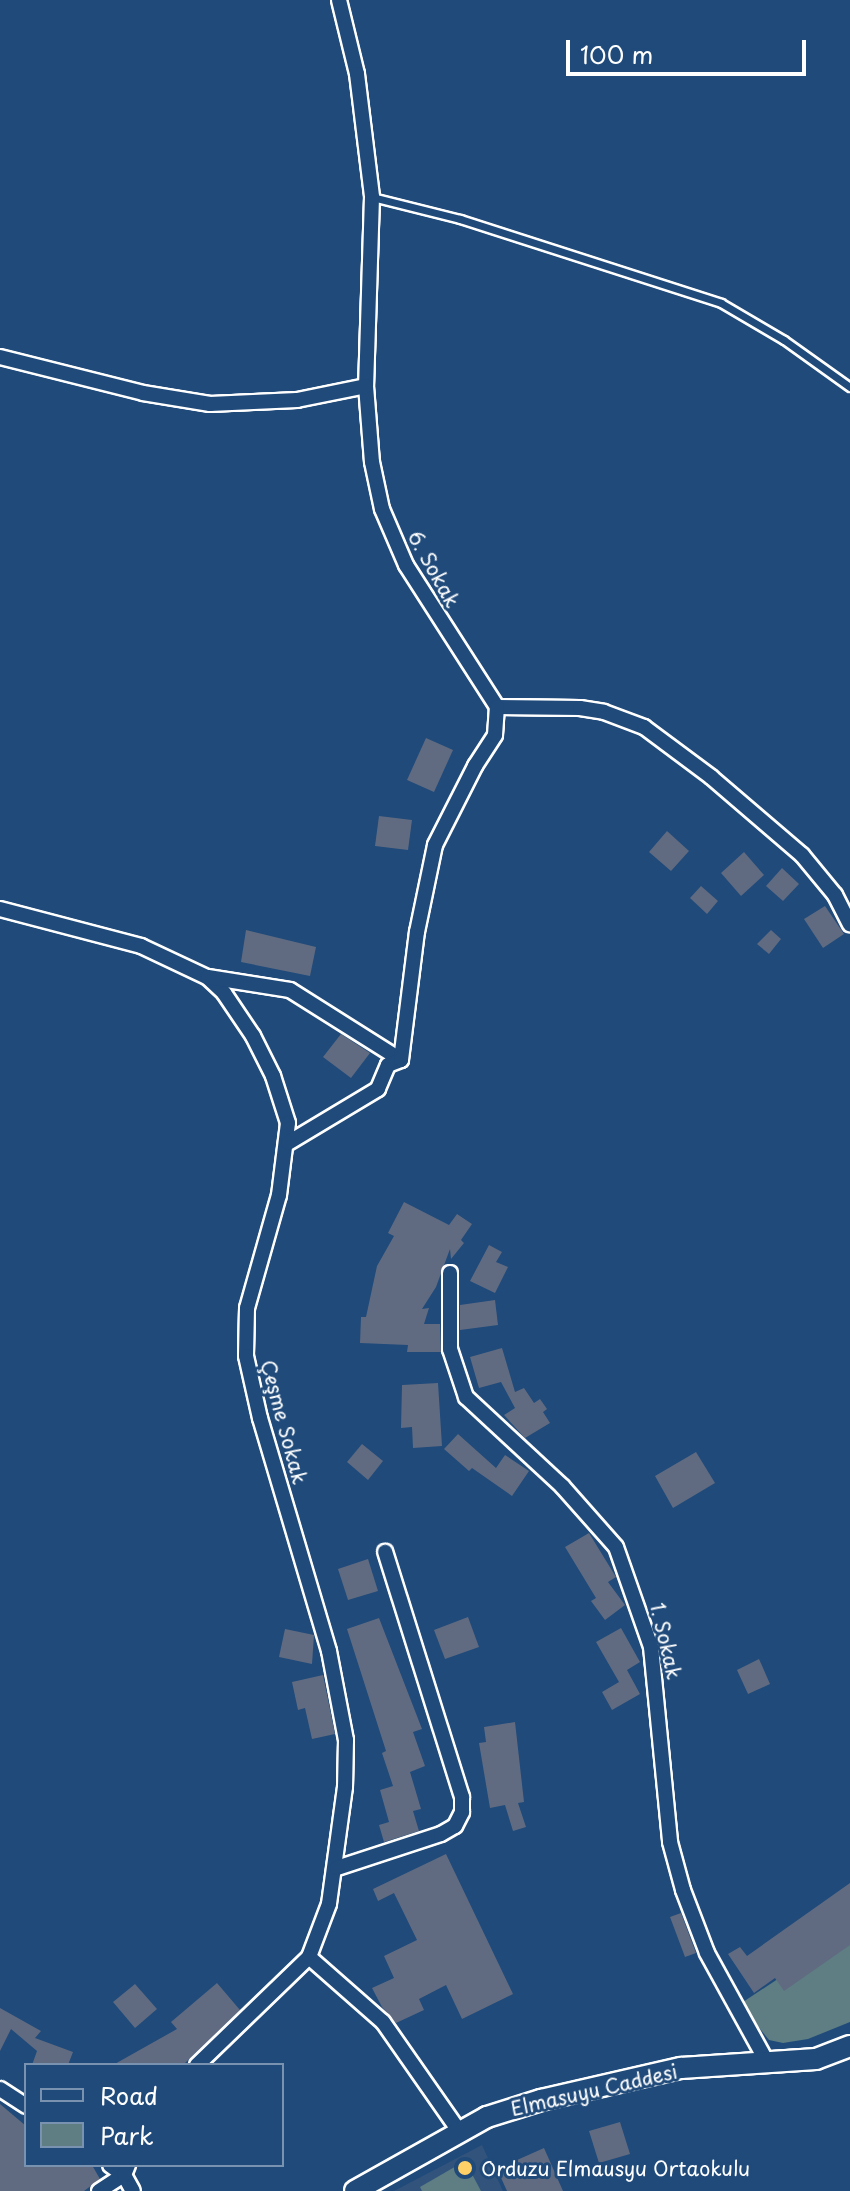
<!DOCTYPE html>
<meta charset="utf-8">
<style>
body{margin:0}
#map{position:relative;width:850px;height:2191px;overflow:hidden;background:#1f4a7a;font-family:"Playpen Sans",sans-serif}
div>[style]{position:absolute}
.built>*{inset:0;background:#32547c}
.green>*{inset:0;background:#5e7e83}
.building>*{inset:0;background:#606b81}
.roads{filter:drop-shadow(2px 0 #fff) drop-shadow(-2px 0 #fff) drop-shadow(0 2px #fff) drop-shadow(0 -2px #fff)}
.lane>*{height:7px;margin:-3.5px;padding:0 3.5px;transform-origin:3.5px;border-radius:3.5px;background:#1f4a7a}
.street>*{height:14px;margin:-7px;padding:0 7px;transform-origin:7px;border-radius:7px;background:#1f4a7a}
.secondary>*{height:20px;margin:-10px;padding:0 10px;transform-origin:10px;border-radius:10px;background:#1f4a7a}
.dots>*{width:22px;height:22px;translate:-50% -50%;box-sizing:border-box;border:4px solid #1f4a7a;border-radius:50%}
span{translate:-50% -50%;white-space:nowrap;text-align:center;line-height:1.15;-webkit-text-stroke:6px #1f4a7a;paint-order:stroke}
.street-label{font-size:20px;color:#fff}
.poi-label{font-size:20px;color:#fff}
.left{translate:0 -50%;text-align:left}
.legend{position:absolute;left:24px;top:2063px;width:260px;height:104px;box-sizing:border-box;background:#1f4a7a;border:2px solid #7992af;margin:0;padding:10px 14px;list-style:none;font-size:24px;color:#fff}
.legend li{display:flex;align-items:center;gap:16px;height:40px}
.legend b{width:40px;border:2px solid #7992af}
.scale{position:absolute;left:566px;top:40px;width:240px;height:36px;box-sizing:border-box;border:4px solid #fff;border-top:0;padding-left:10px;font-size:24px;line-height:28px;white-space:nowrap;color:#fff;-webkit-text-stroke:6px #1f4a7a;paint-order:stroke}
</style>
<div id="map">
<div class="built">
<i style="clip-path:polygon(482px 2145px,503px 2191px,394px 2191px)"></i>
</div>
<div class="green">
<i style="clip-path:polygon(850px 1931px,850px 2022px,808px 2039px,783px 2043px,769px 2040px,740px 2004px)"></i>
<i style="clip-path:polygon(465px 2161px,481px 2191px,422px 2191px,420px 2187px)"></i>
</div>
<div class="building">
<i style="clip-path:polygon(426px 738px,453px 750px,434px 792px,407px 780px)"></i>
<i style="clip-path:polygon(379px 816px,412px 820px,408px 850px,375px 846px)"></i>
<i style="clip-path:polygon(667px 831px,689px 851px,671px 871px,649px 852px)"></i>
<i style="clip-path:polygon(744px 852px,764px 875px,741px 896px,721px 873px)"></i>
<i style="clip-path:polygon(782px 868px,799px 884px,783px 901px,766px 886px)"></i>
<i style="clip-path:polygon(701px 886px,718px 901px,707px 914px,690px 898px)"></i>
<i style="clip-path:polygon(825px 906px,844px 934px,823px 948px,804px 919px)"></i>
<i style="clip-path:polygon(246px 930px,316px 947px,310px 976px,241px 962px)"></i>
<i style="clip-path:polygon(771px 930px,781px 939px,769px 954px,757px 944px)"></i>
<i style="clip-path:polygon(341px 1034px,370px 1053px,351px 1078px,323px 1057px)"></i>
<i style="clip-path:polygon(404px 1202px,449px 1225px,457px 1214px,472px 1224px,461px 1240px,464px 1243px,451px 1259px,450px 1249px,436px 1287px,422px 1309px,429px 1308px,424px 1324px,440px 1324px,441px 1352px,407px 1352px,408px 1345px,360px 1343px,361px 1317px,366px 1317px,377px 1266px,394px 1236px,388px 1233px)"></i>
<i style="clip-path:polygon(489px 1245px,502px 1252px,496px 1262px,508px 1267px,495px 1293px,470px 1281px)"></i>
<i style="clip-path:polygon(495px 1300px,498px 1325px,460px 1330px,460px 1305px)"></i>
<i style="clip-path:polygon(502px 1348px,515px 1392px,524px 1388px,534px 1403px,540px 1399px,547px 1409px,543px 1412px,550px 1423px,525px 1438px,504px 1415px,515px 1408px,501px 1382px,479px 1388px,470px 1357px)"></i>
<i style="clip-path:polygon(438px 1383px,442px 1446px,413px 1448px,412px 1427px,401px 1428px,402px 1385px)"></i>
<i style="clip-path:polygon(458px 1434px,496px 1468px,505px 1455px,529px 1471px,512px 1496px,472px 1468px,469px 1471px,444px 1449px)"></i>
<i style="clip-path:polygon(362px 1444px,383px 1461px,368px 1480px,347px 1462px)"></i>
<i style="clip-path:polygon(696px 1452px,715px 1483px,673px 1508px,655px 1476px)"></i>
<i style="clip-path:polygon(589px 1533px,616px 1577px,608px 1582px,625px 1605px,605px 1620px,591px 1601px,596px 1598px,565px 1547px)"></i>
<i style="clip-path:polygon(368px 1559px,378px 1591px,348px 1600px,338px 1569px)"></i>
<i style="clip-path:polygon(468px 1617px,479px 1647px,445px 1659px,434px 1630px)"></i>
<i style="clip-path:polygon(379px 1618px,422px 1729px,413px 1732px,425px 1766px,410px 1772px,421px 1809px,413px 1811px,419px 1831px,384px 1842px,379px 1825px,389px 1822px,380px 1790px,393px 1786px,382px 1753px,386px 1751px,347px 1629px)"></i>
<i style="clip-path:polygon(621px 1628px,640px 1662px,627px 1670px,640px 1694px,612px 1710px,602px 1692px,619px 1682px,596px 1642px)"></i>
<i style="clip-path:polygon(285px 1629px,314px 1635px,312px 1664px,279px 1657px)"></i>
<i style="clip-path:polygon(759px 1659px,770px 1684px,748px 1694px,737px 1670px)"></i>
<i style="clip-path:polygon(323px 1675px,335px 1734px,312px 1739px,305px 1708px,298px 1710px,292px 1682px)"></i>
<i style="clip-path:polygon(515px 1722px,524px 1802px,518px 1803px,526px 1827px,513px 1831px,505px 1805px,490px 1808px,479px 1743px,486px 1742px,484px 1727px)"></i>
<i style="clip-path:polygon(446px 1854px,513px 1994px,462px 2019px,446px 1985px,419px 1999px,424px 2010px,396px 2023px,382px 2007px,372px 1988px,394px 1978px,384px 1956px,417px 1940px,394px 1893px,378px 1901px,373px 1889px)"></i>
<i style="clip-path:polygon(850px 1883px,850px 1945px,784px 1991px,775px 1978px,754px 1993px,728px 1954px,740px 1947px,747px 1956px)"></i>
<i style="clip-path:polygon(681px 1913px,696px 1953px,685px 1957px,670px 1917px)"></i>
<i style="clip-path:polygon(217px 1983px,240px 2010px,185px 2063px,113px 2065px,177px 2029px,171px 2022px)"></i>
<i style="clip-path:polygon(135px 1984px,157px 2009px,135px 2028px,113px 2002px)"></i>
<i style="clip-path:polygon(0 2008px,41px 2031px,35px 2038px,73px 2052px,68px 2065px,32px 2065px,37px 2051px,11px 2029px,0 2051px)"></i>
<i style="clip-path:polygon(0 2104px,26px 2126px,26px 2165px,92px 2165px,100px 2179px,84px 2191px,0 2191px)"></i>
<i style="clip-path:polygon(620px 2122px,630px 2154px,599px 2163px,589px 2131px)"></i>
<i style="clip-path:polygon(544px 2148px,563px 2191px,507px 2191px,497px 2169px)"></i>
</div>
<div class="roads">
<div class="lane">
<i style="left:372px;top:197px;width:91px;rotate:14deg"></i>
<i style="left:460px;top:219px;width:274px;rotate:17.8deg"></i>
<i style="left:721px;top:303px;width:73px;rotate:30.4deg"></i>
<i style="left:784px;top:340px;width:81px;rotate:35.5deg"></i>
</div>
<div class="street">
<i style="left:339px;top:0;width:76px;rotate:76.3deg"></i>
<i style="left:357px;top:74px;width:124px;rotate:83deg"></i>
<i style="left:372px;top:197px;width:189px;rotate:91.8deg"></i>
<i style="left:366px;top:386px;width:76px;rotate:85.5deg"></i>
<i style="left:372px;top:462px;width:48px;rotate:78deg"></i>
<i style="left:382px;top:509px;width:61px;rotate:66.8deg"></i>
<i style="left:406px;top:565px;width:169px;rotate:57.3deg"></i>
<i style="left:497px;top:707px;width:83px;rotate:0.7deg"></i>
<i style="left:580px;top:708px;width:24px;rotate:9deg"></i>
<i style="left:604px;top:712px;width:43px;rotate:20.6deg"></i>
<i style="left:644px;top:727px;width:84px;rotate:36.7deg"></i>
<i style="left:711px;top:777px;width:120px;rotate:40.6deg"></i>
<i style="left:802px;top:855px;width:52px;rotate:50.5deg"></i>
<i style="left:835px;top:895px;width:33px;rotate:63deg"></i>
<i style="left:0;top:357px;width:147px;rotate:14.1deg"></i>
<i style="left:143px;top:393px;width:68px;rotate:9.3deg"></i>
<i style="left:210px;top:404px;width:87px;rotate:-2.6deg"></i>
<i style="left:297px;top:400px;width:70px;rotate:-11.5deg"></i>
<i style="left:0;top:909px;width:146px;rotate:14.7deg"></i>
<i style="left:141px;top:946px;width:73px;rotate:25.2deg"></i>
<i style="left:207px;top:977px;width:23px;rotate:43deg"></i>
<i style="left:224px;top:993px;width:52px;rotate:56deg"></i>
<i style="left:253px;top:1036px;width:45px;rotate:63.4deg"></i>
<i style="left:273px;top:1076px;width:49px;rotate:72.3deg"></i>
<i style="left:288px;top:1123px;width:73px;rotate:97.1deg"></i>
<i style="left:279px;top:1195px;width:117px;rotate:105.8deg"></i>
<i style="left:247px;top:1308px;width:48px;rotate:91.2deg"></i>
<i style="left:246px;top:1356px;width:64px;rotate:77.3deg"></i>
<i style="left:260px;top:1418px;width:243px;rotate:73.5deg"></i>
<i style="left:329px;top:1651px;width:91px;rotate:79.2deg"></i>
<i style="left:346px;top:1740px;width:47px;rotate:91.2deg"></i>
<i style="left:345px;top:1787px;width:118px;rotate:97.8deg"></i>
<i style="left:329px;top:1904px;width:57px;rotate:110.7deg"></i>
<i style="left:309px;top:1957px;width:156px;rotate:136deg"></i>
<i style="left:208px;top:977px;width:83px;rotate:9deg"></i>
<i style="left:290px;top:990px;width:131px;rotate:32.2deg"></i>
<i style="left:401px;top:1060px;width:14px;rotate:159deg"></i>
<i style="left:388px;top:1065px;width:26px;rotate:113deg"></i>
<i style="left:378px;top:1089px;width:105px;rotate:149deg"></i>
<i style="left:401px;top:1060px;width:129px;rotate:-82.9deg"></i>
<i style="left:417px;top:932px;width:89px;rotate:-78.3deg"></i>
<i style="left:435px;top:845px;width:89px;rotate:-63.1deg"></i>
<i style="left:475px;top:766px;width:37px;rotate:-57deg"></i>
<i style="left:495px;top:735px;width:28px;rotate:-86deg"></i>
<i style="left:450px;top:1273px;width:76px;rotate:90deg"></i>
<i style="left:450px;top:1349px;width:51px;rotate:71.6deg"></i>
<i style="left:466px;top:1397px;width:131px;rotate:42.8deg"></i>
<i style="left:562px;top:1486px;width:81px;rotate:48.5deg"></i>
<i style="left:616px;top:1547px;width:106px;rotate:70.7deg"></i>
<i style="left:651px;top:1647px;width:196px;rotate:84.4deg"></i>
<i style="left:670px;top:1842px;width:50px;rotate:74.8deg"></i>
<i style="left:683px;top:1890px;width:67px;rotate:69.1deg"></i>
<i style="left:707px;top:1953px;width:127px;rotate:61.2deg"></i>
<i style="left:337px;top:1868px;width:109px;rotate:-18.1deg"></i>
<i style="left:441px;top:1834px;width:16px;rotate:-30deg"></i>
<i style="left:455px;top:1826px;width:16px;rotate:-63deg"></i>
<i style="left:462px;top:1812px;width:15px;rotate:-90deg"></i>
<i style="left:462px;top:1797px;width:257px;rotate:-107.4deg"></i>
<i style="left:309px;top:1957px;width:98px;rotate:41.3deg"></i>
<i style="left:383px;top:2022px;width:136px;rotate:55.1deg"></i>
<i style="left:0;top:2089px;width:31px;rotate:33deg"></i>
<i style="left:110px;top:2165px;width:17px;rotate:36deg"></i>
<i style="left:124px;top:2175px;width:18px;rotate:61deg"></i>
<i style="left:99px;top:2191px;width:30px;rotate:-33deg"></i>
<i style="left:124px;top:2175px;width:11px;rotate:-68deg"></i>
</div>
<div class="secondary">
<i style="left:355px;top:2191px;width:151px;rotate:-29.3deg"></i>
<i style="left:487px;top:2117px;width:57px;rotate:-17.5deg"></i>
<i style="left:541px;top:2100px;width:144px;rotate:-12.9deg"></i>
<i style="left:681px;top:2068px;width:135px;rotate:-3.8deg"></i>
<i style="left:816px;top:2059px;width:36px;rotate:-21deg"></i>
</div>
</div>
<div class="dots">
<i style="left:465px;top:2168px;background:#ffd166"></i>
</div>
<div class="street-label">
<span style="left:434px;top:569px;rotate:61deg">6. Sokak</span>
<span style="left:284px;top:1422px;rotate:75deg">Çeşme Sokak</span>
<span style="left:666px;top:1641px;rotate:77deg">1. Sokak</span>
<span style="left:594px;top:2090px;rotate:-13deg">Elmasuyu Caddesi</span>
</div>
<div class="poi-label">
<span class="left" style="left:481px;top:2168px">Orduzu Elmausyu Ortaokulu</span>
</div>
<ul class="legend">
<li><b style="height:10px;background:#1f4a7a"></b>Road</li>
<li><b style="height:22px;background:#5e7e83"></b>Park</li>
</ul>
<div class="scale">100 m</div>
</div>
